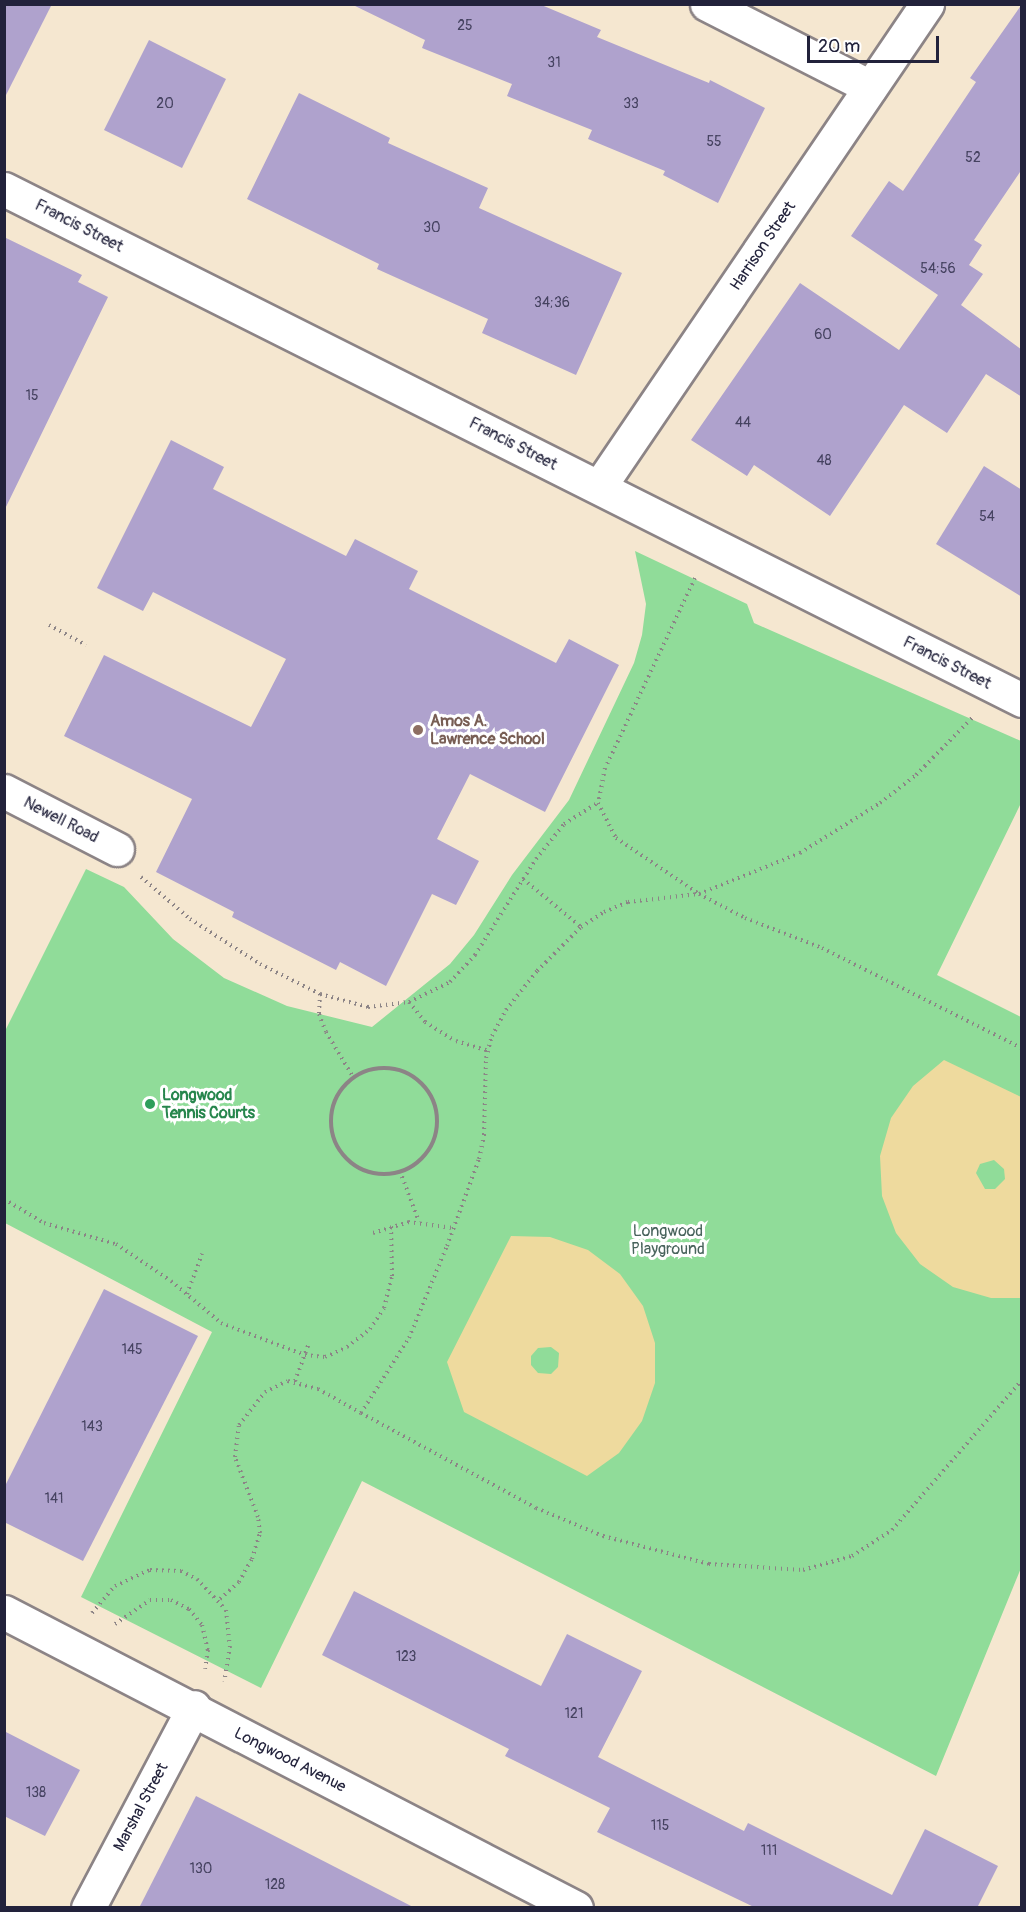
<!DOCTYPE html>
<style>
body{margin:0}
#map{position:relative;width:1026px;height:1912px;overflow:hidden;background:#f5e7d0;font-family:Pangolin,sans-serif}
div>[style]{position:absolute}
.green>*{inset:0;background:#90dc99}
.sand>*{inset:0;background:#eeda9e}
.building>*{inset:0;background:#afa2cd}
.path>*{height:4px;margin-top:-2px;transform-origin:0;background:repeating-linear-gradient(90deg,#8c8486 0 1.5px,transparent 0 6px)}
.path>.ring{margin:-2px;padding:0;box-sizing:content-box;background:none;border:4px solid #8c8486;border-radius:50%}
.roads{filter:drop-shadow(2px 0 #8c8486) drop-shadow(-2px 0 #8c8486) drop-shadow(0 2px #8c8486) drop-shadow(0 -2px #8c8486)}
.minor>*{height:33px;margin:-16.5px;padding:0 16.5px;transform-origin:16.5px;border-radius:16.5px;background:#fff}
.major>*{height:33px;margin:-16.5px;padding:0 16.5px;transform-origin:16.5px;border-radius:16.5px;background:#fff}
.dots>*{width:16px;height:16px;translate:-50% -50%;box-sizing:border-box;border:3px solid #fff;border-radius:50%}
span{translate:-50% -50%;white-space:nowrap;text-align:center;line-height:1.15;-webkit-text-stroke:6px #fff;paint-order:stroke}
.number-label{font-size:14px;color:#454260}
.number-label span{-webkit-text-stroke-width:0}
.street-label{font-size:16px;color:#22223b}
.education-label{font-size:16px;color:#785e54;font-weight:700}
.left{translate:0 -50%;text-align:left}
.leisure-label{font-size:16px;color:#27864d;font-weight:700}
.park-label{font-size:16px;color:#48635c}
.frame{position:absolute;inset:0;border:6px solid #22223b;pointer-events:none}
.scale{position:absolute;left:807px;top:36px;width:132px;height:27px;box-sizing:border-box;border:3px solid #22223b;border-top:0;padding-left:8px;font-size:18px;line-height:21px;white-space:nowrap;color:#22223b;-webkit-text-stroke:4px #fff;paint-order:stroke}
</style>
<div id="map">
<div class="green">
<i style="clip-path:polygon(635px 551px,747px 604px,754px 623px,1021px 741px,1021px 803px,937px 975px,1021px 1017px,1021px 1568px,936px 1776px,362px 1481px,261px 1688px,81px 1597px,212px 1332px,5px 1223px,4px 1033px,86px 869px,124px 887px,173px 939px,224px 978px,287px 1006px,372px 1027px,450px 964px,474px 935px,512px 875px,569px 800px,634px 663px,642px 635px,646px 604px)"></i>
</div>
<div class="sand">
<i style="clip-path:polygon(evenodd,944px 1060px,1021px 1097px,1021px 1298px,991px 1298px,953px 1287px,920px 1264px,896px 1233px,882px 1196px,880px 1156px,891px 1118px,913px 1086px,944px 1060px,994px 1160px,1004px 1169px,1005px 1179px,995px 1189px,985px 1189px,976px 1173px,980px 1164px,994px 1160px)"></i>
<i style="clip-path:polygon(evenodd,511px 1236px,550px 1237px,588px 1250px,620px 1274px,643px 1306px,655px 1343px,655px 1383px,642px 1421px,619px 1453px,587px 1476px,464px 1412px,447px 1362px,511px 1236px,551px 1347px,559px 1353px,558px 1367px,551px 1374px,538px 1373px,531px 1365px,531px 1356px,538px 1348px,551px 1347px)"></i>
</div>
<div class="building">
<i style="clip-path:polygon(4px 4px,52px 4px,4px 99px)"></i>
<i style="clip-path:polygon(351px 4px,539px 4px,601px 30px,597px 37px,709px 83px,710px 80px,765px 108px,718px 203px,663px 175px,665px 171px,588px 139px,592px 130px,507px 96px,512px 84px,422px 48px,425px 40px)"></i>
<i style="clip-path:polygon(1022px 4px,1022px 169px,974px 240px,982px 245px,969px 265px,983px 274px,961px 305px,1022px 350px,1022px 397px,986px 374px,947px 433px,904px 405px,830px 516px,754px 465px,747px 476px,691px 440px,800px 283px,899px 350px,938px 295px,851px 236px,889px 181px,903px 191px,976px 82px,970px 78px)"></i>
<i style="clip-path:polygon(149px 40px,226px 79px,182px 168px,104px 130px)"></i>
<i style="clip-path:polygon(299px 93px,390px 138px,388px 143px,488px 188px,479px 208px,622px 273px,576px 375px,482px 333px,488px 319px,377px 269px,379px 264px,247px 199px)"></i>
<i style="clip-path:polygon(4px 237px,82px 275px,78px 282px,108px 297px,4px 511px)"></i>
<i style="clip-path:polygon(171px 440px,224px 467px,213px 489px,346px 556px,355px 539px,418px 571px,409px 589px,556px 663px,569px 639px,619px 665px,545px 812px,470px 774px,437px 839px,479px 861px,456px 905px,432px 894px,386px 986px,340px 962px,336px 970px,232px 917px,234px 912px,156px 872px,192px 799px,64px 736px,104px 655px,251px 727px,286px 659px,153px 592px,143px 611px,97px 588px)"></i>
<i style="clip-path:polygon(984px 466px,1022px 490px,1022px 597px,936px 544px)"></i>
<i style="clip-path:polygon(104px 1289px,198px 1336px,83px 1561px,4px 1522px,4px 1488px)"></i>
<i style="clip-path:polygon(354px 1591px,541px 1686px,567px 1634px,642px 1671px,598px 1757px,744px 1831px,748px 1823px,892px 1895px,925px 1829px,998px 1866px,977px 1908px,756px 1908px,597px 1832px,610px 1808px,505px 1756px,509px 1749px,322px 1655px)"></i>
<i style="clip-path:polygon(4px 1731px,80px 1770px,45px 1836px,4px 1816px)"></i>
<i style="clip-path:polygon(196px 1796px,263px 1830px,415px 1908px,139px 1908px)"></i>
</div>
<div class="path">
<i style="left:695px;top:578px;width:210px;rotate:115.3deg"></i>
<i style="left:605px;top:768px;width:36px;rotate:101deg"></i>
<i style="left:598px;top:803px;width:39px;rotate:63deg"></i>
<i style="left:616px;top:838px;width:100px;rotate:34deg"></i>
<i style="left:699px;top:894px;width:52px;rotate:27.6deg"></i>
<i style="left:745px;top:918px;width:83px;rotate:21.3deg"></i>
<i style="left:822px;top:948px;width:224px;rotate:26.6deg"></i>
<i style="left:49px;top:625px;width:42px;rotate:28.4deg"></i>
<i style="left:141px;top:877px;width:65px;rotate:40.6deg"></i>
<i style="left:190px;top:919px;width:83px;rotate:32.7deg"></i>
<i style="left:260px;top:964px;width:67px;rotate:26.6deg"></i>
<i style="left:320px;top:994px;width:50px;rotate:15.2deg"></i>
<i style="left:368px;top:1007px;width:41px;rotate:-7deg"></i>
<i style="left:409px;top:1002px;width:46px;rotate:-26deg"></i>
<i style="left:450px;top:982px;width:37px;rotate:-47deg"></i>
<i style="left:475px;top:955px;width:114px;rotate:-57.6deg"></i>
<i style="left:536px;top:859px;width:45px;rotate:-51.3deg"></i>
<i style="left:564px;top:824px;width:40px;rotate:-32deg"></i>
<i style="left:523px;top:879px;width:75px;rotate:39.6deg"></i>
<i style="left:320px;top:994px;width:20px;rotate:93deg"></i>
<i style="left:319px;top:1014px;width:19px;rotate:69deg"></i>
<i style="left:326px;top:1032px;width:52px;rotate:59deg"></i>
<i style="left:409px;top:1002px;width:26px;rotate:51deg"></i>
<i style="left:425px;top:1022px;width:36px;rotate:32deg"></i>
<i style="left:456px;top:1041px;width:34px;rotate:17deg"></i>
<i class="ring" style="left:331px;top:1068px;width:102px;height:102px"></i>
<i style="left:400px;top:1171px;width:54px;rotate:69.6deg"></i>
<i style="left:4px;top:1199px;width:47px;rotate:31deg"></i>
<i style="left:44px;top:1223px;width:75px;rotate:16.3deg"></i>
<i style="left:116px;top:1244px;width:66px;rotate:33.9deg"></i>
<i style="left:171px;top:1281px;width:65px;rotate:40deg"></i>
<i style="left:221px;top:1323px;width:90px;rotate:20.9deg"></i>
<i style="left:305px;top:1355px;width:20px;rotate:6deg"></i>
<i style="left:325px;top:1357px;width:24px;rotate:-24deg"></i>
<i style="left:347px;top:1347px;width:29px;rotate:-38deg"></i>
<i style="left:370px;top:1329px;width:25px;rotate:-56deg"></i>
<i style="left:384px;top:1308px;width:33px;rotate:-76deg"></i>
<i style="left:392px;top:1276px;width:50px;rotate:-91.1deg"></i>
<i style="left:373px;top:1233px;width:37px;rotate:-17deg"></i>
<i style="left:408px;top:1222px;width:46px;rotate:7.4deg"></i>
<i style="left:187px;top:1294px;width:43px;rotate:-69.4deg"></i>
<i style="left:295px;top:1381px;width:40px;rotate:-69.8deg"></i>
<i style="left:361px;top:1413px;width:199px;rotate:28.5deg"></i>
<i style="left:536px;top:1508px;width:73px;rotate:22.7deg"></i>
<i style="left:603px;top:1536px;width:110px;rotate:14.8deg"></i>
<i style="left:709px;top:1564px;width:94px;rotate:3.7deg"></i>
<i style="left:803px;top:1570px;width:51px;rotate:-15.9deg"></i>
<i style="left:852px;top:1556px;width:48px;rotate:-33deg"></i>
<i style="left:892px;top:1530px;width:198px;rotate:-49.1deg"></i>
<i style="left:220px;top:1599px;width:25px;rotate:-42deg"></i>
<i style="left:239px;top:1582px;width:26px;rotate:-61deg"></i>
<i style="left:252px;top:1559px;width:27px;rotate:-73deg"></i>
<i style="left:260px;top:1533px;width:16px;rotate:-97deg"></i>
<i style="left:258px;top:1517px;width:64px;rotate:-111deg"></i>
<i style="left:235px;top:1457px;width:32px;rotate:-83deg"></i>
<i style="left:239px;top:1425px;width:42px;rotate:-51.8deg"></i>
<i style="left:265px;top:1392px;width:25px;rotate:-26deg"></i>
<i style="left:288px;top:1381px;width:31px;rotate:15deg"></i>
<i style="left:318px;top:1389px;width:49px;rotate:29.2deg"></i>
<i style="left:361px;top:1413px;width:89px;rotate:-57.4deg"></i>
<i style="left:409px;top:1338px;width:100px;rotate:-67.6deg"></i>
<i style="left:447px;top:1246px;width:93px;rotate:-69.8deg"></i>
<i style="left:479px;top:1159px;width:25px;rotate:-78deg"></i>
<i style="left:484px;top:1135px;width:77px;rotate:-88.5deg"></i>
<i style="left:486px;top:1058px;width:23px;rotate:-75deg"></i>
<i style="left:492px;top:1036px;width:30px;rotate:-62deg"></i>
<i style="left:506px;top:1010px;width:50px;rotate:-51.5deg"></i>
<i style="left:537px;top:971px;width:62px;rotate:-45deg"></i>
<i style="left:581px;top:927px;width:27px;rotate:-33deg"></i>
<i style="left:604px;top:912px;width:26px;rotate:-23deg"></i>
<i style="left:628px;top:902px;width:71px;rotate:-6.4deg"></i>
<i style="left:699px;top:894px;width:109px;rotate:-22.1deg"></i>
<i style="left:800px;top:853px;width:94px;rotate:-32deg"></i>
<i style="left:880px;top:803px;width:46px;rotate:-37.9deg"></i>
<i style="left:916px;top:775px;width:80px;rotate:-45.5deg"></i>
<i style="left:92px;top:1613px;width:35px;rotate:-50deg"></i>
<i style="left:115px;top:1586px;width:38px;rotate:-25deg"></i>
<i style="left:150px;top:1570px;width:31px;rotate:2deg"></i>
<i style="left:181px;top:1571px;width:18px;rotate:27deg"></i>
<i style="left:197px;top:1579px;width:42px;rotate:46.9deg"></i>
<i style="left:226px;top:1610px;width:36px;rotate:84deg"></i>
<i style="left:230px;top:1646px;width:36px;rotate:99deg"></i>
<i style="left:115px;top:1624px;width:42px;rotate:-34.4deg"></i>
<i style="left:150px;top:1600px;width:21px"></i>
<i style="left:171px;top:1600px;width:20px;rotate:27deg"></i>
<i style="left:189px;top:1609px;width:21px;rotate:51deg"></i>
<i style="left:202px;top:1625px;width:26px;rotate:77deg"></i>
<i style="left:208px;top:1650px;width:19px;rotate:99deg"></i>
</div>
<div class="roads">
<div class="minor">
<i style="left:707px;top:4px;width:183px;rotate:27deg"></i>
<i style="left:4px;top:189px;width:1139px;rotate:26.66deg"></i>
<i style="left:599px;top:487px;width:584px;rotate:-55.82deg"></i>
<i style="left:4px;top:791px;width:127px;rotate:27.2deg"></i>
<i style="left:88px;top:1908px;width:227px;rotate:-62.2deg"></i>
</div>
<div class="major">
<i style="left:4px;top:1612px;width:644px;rotate:27.36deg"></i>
</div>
</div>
<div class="dots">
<i style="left:418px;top:730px;background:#8d6e63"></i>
<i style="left:150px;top:1104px;background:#2e9e5b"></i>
</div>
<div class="number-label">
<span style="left:465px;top:26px">25</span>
<span style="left:554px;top:63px">31</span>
<span style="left:165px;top:104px">20</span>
<span style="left:631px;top:104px">33</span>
<span style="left:714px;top:142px">55</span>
<span style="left:973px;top:158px">52</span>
<span style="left:432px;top:228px">30</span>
<span style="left:938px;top:269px">54;56</span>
<span style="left:552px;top:303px">34;36</span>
<span style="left:823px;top:335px">60</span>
<span style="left:32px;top:396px">15</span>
<span style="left:743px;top:423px">44</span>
<span style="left:824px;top:461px">48</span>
<span style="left:987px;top:517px">54</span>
<span style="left:132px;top:1350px">145</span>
<span style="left:92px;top:1427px">143</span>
<span style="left:54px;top:1499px">141</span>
<span style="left:406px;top:1657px">123</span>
<span style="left:574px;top:1714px">121</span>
<span style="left:36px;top:1793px">138</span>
<span style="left:660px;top:1826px">115</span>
<span style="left:769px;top:1851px">111</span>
<span style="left:201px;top:1869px">130</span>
<span style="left:275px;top:1885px">128</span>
</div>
<div class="street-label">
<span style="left:79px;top:226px;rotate:27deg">Francis Street</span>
<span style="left:763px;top:246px;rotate:-56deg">Harrison Street</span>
<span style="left:513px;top:444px;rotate:27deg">Francis Street</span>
<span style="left:947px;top:663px;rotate:27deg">Francis Street</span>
<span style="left:61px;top:820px;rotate:27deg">Newell Road</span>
<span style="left:290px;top:1760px;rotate:27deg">Longwood Avenue</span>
<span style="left:141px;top:1807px;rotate:-62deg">Marshal Street</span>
</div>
<div class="education-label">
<span class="left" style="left:430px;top:730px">Amos A.<br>Lawrence School</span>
</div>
<div class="leisure-label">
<span class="left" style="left:162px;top:1104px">Longwood<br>Tennis Courts</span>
</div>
<div class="park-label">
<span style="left:668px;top:1240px">Longwood<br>Playground</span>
</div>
<div class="frame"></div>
<div class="scale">20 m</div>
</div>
